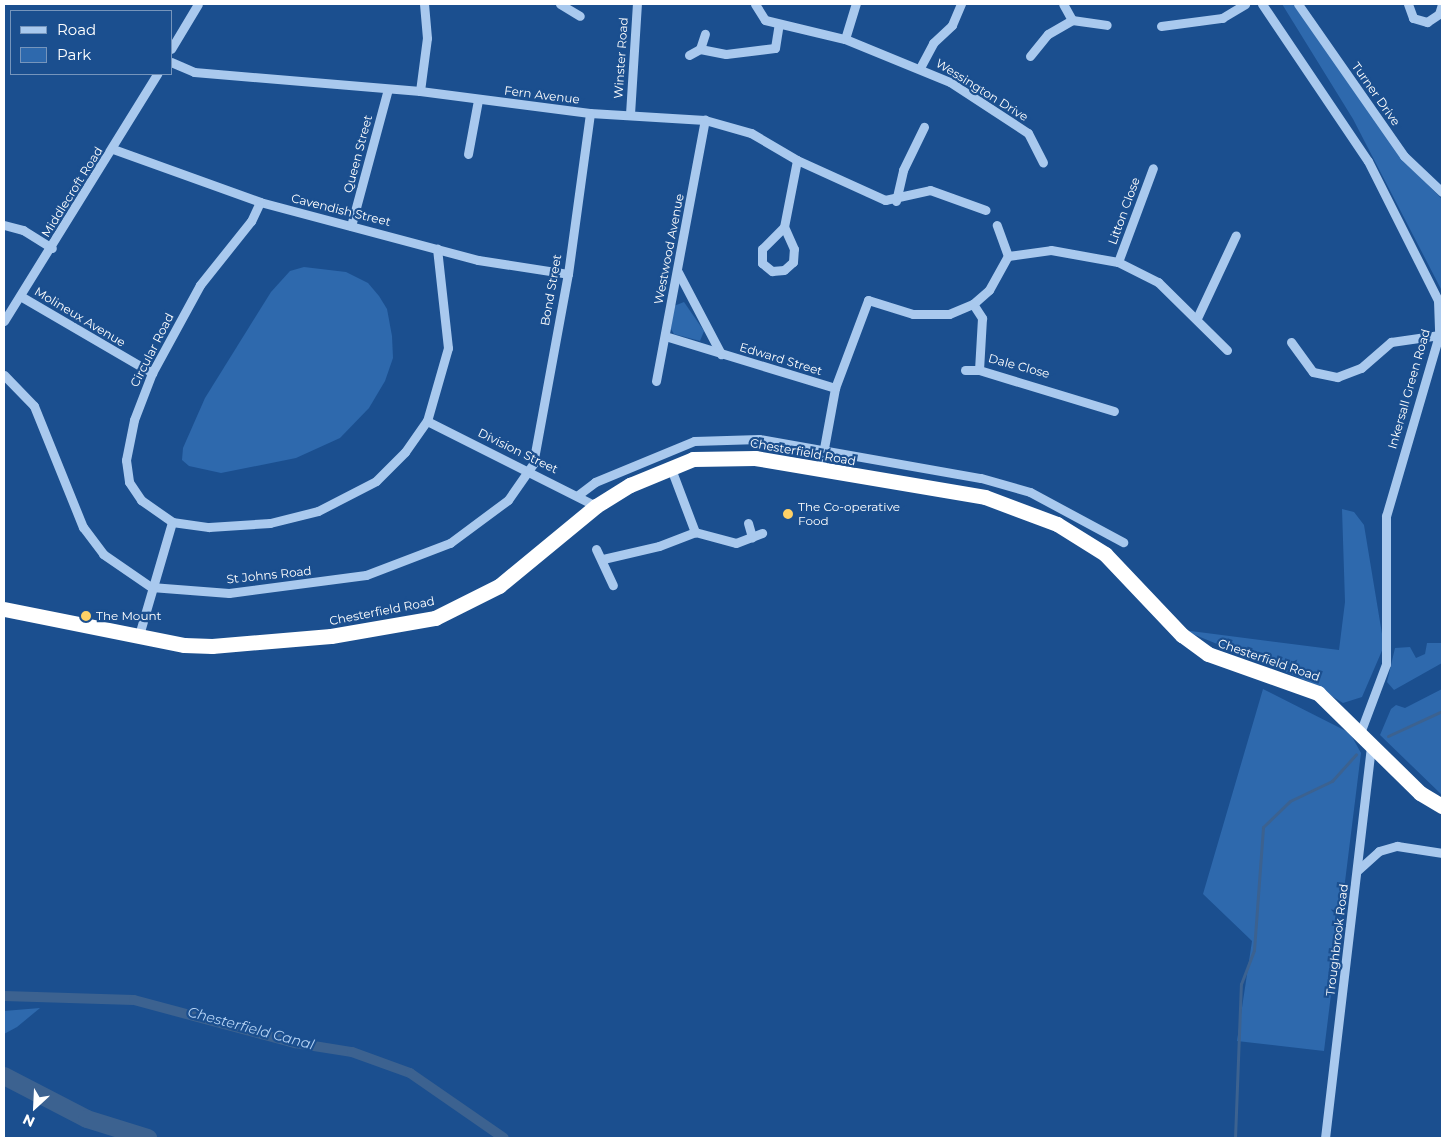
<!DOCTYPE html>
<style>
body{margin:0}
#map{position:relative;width:1446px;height:1142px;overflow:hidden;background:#1b4f8f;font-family:Montserrat,sans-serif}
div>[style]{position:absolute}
.green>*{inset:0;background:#2e69ad}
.stream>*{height:3px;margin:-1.5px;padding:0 1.5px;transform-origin:1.5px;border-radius:1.5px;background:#3c6290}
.canal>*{height:10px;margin:-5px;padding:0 5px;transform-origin:5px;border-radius:5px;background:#3c6290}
.river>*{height:18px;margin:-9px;padding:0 9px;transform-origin:9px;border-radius:9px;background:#3c6290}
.minor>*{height:9px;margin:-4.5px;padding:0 4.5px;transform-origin:4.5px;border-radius:4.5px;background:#a9c9ee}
.highway>*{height:15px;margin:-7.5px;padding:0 7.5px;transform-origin:7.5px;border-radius:7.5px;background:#fff}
.dots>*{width:14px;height:14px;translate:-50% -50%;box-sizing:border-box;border:2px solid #1b4f8f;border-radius:50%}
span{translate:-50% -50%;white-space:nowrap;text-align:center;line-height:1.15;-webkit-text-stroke:4.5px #1b4f8f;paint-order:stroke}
.street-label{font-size:12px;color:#fff}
.poi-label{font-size:12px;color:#fff}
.left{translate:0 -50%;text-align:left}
.water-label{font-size:14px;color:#b5d3f5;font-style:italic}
.frame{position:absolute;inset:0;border:5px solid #fff;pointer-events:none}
.legend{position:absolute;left:10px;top:10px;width:162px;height:65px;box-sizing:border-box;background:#1b4f8f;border:1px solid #7695bc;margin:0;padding:6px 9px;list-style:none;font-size:15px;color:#fff}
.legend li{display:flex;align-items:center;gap:10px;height:25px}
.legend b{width:25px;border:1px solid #7695bc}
.north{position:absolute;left:10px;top:1082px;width:50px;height:50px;-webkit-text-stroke:4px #1b4f8f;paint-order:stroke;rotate:205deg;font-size:14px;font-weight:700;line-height:20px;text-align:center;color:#fff}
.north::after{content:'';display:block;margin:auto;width:18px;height:22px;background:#fff;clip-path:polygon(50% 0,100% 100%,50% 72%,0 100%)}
</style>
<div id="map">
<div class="green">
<i style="clip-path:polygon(1282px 4px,1293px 4px,1402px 159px,1442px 199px,1442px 291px,1353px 119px)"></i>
<i style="clip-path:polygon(304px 267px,346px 272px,368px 283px,379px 296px,387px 309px,392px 336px,393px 358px,385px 381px,369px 408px,340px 438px,296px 458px,221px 473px,189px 466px,182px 460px,183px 448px,205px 398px,271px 292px,290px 271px)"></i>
<i style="clip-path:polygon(684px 302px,704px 331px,700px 341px,674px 334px,671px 329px,674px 306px)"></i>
<i style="clip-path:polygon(1342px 509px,1354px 512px,1364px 525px,1384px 646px,1362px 697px,1343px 703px,1307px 681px,1183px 630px,1339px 650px,1345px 602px)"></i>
<i style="clip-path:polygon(1427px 643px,1442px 643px,1442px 663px,1394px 690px,1387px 682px,1395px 648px,1410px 647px,1416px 658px,1425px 654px)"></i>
<i style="clip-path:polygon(1263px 689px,1350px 733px,1361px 753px,1324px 1051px,1237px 1041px,1252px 941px,1203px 894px)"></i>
<i style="clip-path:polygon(1442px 689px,1442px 795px,1380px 735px,1391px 709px,1396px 705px,1405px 708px)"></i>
<i style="clip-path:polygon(40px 1008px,17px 1027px,4px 1034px,4px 1011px)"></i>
</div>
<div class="stream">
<i style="left:1388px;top:736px;width:60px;rotate:-24.8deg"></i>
<i style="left:1235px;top:1138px;width:154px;rotate:-87.8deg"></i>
<i style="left:1241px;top:984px;width:36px;rotate:-69deg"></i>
<i style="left:1254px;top:950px;width:123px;rotate:-85.8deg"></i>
<i style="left:1263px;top:827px;width:37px;rotate:-44deg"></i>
<i style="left:1290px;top:801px;width:47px;rotate:-25.5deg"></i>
<i style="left:1332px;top:781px;width:36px;rotate:-48deg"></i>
</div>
<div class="canal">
<i style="left:4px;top:996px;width:130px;rotate:1.8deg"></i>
<i style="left:134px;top:1000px;width:167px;rotate:15deg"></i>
<i style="left:295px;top:1043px;width:58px;rotate:9deg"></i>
<i style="left:352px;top:1052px;width:62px;rotate:19.9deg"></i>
<i style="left:410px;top:1073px;width:114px;rotate:34.7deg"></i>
</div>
<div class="river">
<i style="left:4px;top:1076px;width:93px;rotate:27.4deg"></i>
<i style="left:87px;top:1119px;width:64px;rotate:17.3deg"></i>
</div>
<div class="minor">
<i style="left:560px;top:4px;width:23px;rotate:31deg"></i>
<i style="left:755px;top:4px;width:19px;rotate:58deg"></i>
<i style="left:765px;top:20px;width:82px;rotate:13.4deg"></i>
<i style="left:845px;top:39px;width:113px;rotate:22.3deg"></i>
<i style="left:950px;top:82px;width:93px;rotate:33.2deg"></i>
<i style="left:1028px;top:133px;width:33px;rotate:63deg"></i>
<i style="left:1262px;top:4px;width:189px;rotate:56deg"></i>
<i style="left:1368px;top:161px;width:156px;rotate:63.3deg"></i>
<i style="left:1438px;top:300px;width:35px;rotate:88deg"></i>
<i style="left:1439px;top:335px;width:189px;rotate:106.3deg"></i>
<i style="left:1386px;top:516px;width:148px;rotate:90deg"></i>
<i style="left:1386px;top:664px;width:74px;rotate:110.6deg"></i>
<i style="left:1298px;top:4px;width:185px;rotate:55.1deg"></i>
<i style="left:1404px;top:156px;width:52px;rotate:43.5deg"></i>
<i style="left:1408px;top:4px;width:15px;rotate:70deg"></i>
<i style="left:1413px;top:18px;width:15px;rotate:16deg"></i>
<i style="left:1427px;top:22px;width:14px;rotate:-34deg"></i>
<i style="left:1439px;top:14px;width:10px;rotate:-73deg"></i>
<i style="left:1072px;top:20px;width:35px;rotate:8deg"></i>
<i style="left:1161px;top:26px;width:62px;rotate:-7.5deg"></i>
<i style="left:1222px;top:18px;width:27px;rotate:-31deg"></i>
<i style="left:845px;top:39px;width:37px;rotate:-73deg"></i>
<i style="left:171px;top:49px;width:52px;rotate:-59deg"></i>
<i style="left:700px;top:49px;width:26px;rotate:11deg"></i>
<i style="left:726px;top:54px;width:49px;rotate:-7deg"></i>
<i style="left:775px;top:48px;width:24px;rotate:-81deg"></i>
<i style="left:689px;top:55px;width:13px;rotate:-29deg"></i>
<i style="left:700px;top:49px;width:16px;rotate:-72deg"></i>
<i style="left:1030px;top:56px;width:28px;rotate:-51deg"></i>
<i style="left:1048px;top:34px;width:28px;rotate:-30deg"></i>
<i style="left:1072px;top:20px;width:18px;rotate:-119deg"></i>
<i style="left:171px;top:62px;width:25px;rotate:23deg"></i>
<i style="left:194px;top:72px;width:227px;rotate:4.8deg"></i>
<i style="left:420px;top:91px;width:171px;rotate:7.4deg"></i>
<i style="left:590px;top:113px;width:115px;rotate:3.5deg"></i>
<i style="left:705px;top:120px;width:48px;rotate:15.8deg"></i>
<i style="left:751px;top:133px;width:53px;rotate:30.4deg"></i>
<i style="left:797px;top:160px;width:97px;rotate:24.4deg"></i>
<i style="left:885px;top:200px;width:46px;rotate:-12.5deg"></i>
<i style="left:930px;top:190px;width:59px;rotate:19.7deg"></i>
<i style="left:921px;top:66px;width:26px;rotate:-62deg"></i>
<i style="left:933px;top:43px;width:26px;rotate:-43deg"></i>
<i style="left:952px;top:25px;width:23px;rotate:-67deg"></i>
<i style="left:420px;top:91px;width:53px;rotate:-82.5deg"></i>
<i style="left:427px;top:38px;width:34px;rotate:-95deg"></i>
<i style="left:630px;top:114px;width:110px;rotate:-86.4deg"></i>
<i style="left:113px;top:149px;width:156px;rotate:19.8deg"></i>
<i style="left:260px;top:202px;width:226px;rotate:14.9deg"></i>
<i style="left:478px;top:260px;width:91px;rotate:8.8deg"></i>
<i style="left:468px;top:154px;width:55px;rotate:-79.5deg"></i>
<i style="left:896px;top:201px;width:32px;rotate:-77deg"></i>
<i style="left:903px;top:170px;width:48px;rotate:-64deg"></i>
<i style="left:260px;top:202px;width:21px;rotate:115deg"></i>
<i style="left:251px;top:221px;width:82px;rotate:128.6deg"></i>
<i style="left:200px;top:285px;width:100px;rotate:118.6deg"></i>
<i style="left:152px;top:373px;width:50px;rotate:111deg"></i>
<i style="left:134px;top:420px;width:41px;rotate:101.3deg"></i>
<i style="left:126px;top:460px;width:22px;rotate:82deg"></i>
<i style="left:129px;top:482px;width:22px;rotate:56deg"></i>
<i style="left:141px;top:500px;width:38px;rotate:35deg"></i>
<i style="left:172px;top:522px;width:37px;rotate:8deg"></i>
<i style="left:209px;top:527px;width:61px;rotate:-3.8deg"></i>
<i style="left:270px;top:523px;width:49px;rotate:-14deg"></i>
<i style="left:318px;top:511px;width:65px;rotate:-27.3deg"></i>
<i style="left:376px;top:481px;width:41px;rotate:-45deg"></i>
<i style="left:405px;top:452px;width:38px;rotate:-55deg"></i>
<i style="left:427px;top:421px;width:76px;rotate:-74deg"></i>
<i style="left:448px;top:348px;width:100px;rotate:-96.3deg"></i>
<i style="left:4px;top:225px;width:20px;rotate:15deg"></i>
<i style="left:23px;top:230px;width:34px;rotate:32deg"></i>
<i style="left:351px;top:226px;width:142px;rotate:-74.9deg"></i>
<i style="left:784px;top:227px;width:31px;rotate:135deg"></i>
<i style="left:762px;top:249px;width:14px;rotate:90deg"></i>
<i style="left:762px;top:263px;width:13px;rotate:39deg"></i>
<i style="left:772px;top:271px;width:12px;rotate:-5deg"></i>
<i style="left:784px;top:270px;width:12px;rotate:-42deg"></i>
<i style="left:793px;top:262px;width:13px;rotate:-86deg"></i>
<i style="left:794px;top:249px;width:24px;rotate:-114deg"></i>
<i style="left:784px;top:227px;width:68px;rotate:-79deg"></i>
<i style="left:1008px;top:256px;width:43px;rotate:-7.9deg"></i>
<i style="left:1051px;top:250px;width:68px;rotate:10.2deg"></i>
<i style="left:1118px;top:262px;width:45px;rotate:26.6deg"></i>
<i style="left:1158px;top:282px;width:97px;rotate:44.6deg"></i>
<i style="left:1118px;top:262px;width:100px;rotate:-69.6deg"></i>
<i style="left:678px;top:272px;width:93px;rotate:62.3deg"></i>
<i style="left:22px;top:297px;width:151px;rotate:30.3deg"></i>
<i style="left:973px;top:304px;width:17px;rotate:57deg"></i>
<i style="left:982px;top:318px;width:52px;rotate:93.3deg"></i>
<i style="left:979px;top:370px;width:141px;rotate:16.9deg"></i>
<i style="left:1198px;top:316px;width:89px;rotate:-64.9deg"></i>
<i style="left:4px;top:321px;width:291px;rotate:-58.2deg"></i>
<i style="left:665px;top:336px;width:178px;rotate:17deg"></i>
<i style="left:1291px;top:342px;width:37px;rotate:54deg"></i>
<i style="left:1313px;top:372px;width:25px;rotate:12deg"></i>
<i style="left:1337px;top:377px;width:26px;rotate:-21deg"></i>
<i style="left:1361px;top:368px;width:40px;rotate:-41deg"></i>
<i style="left:1391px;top:342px;width:49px;rotate:-8.3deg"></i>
<i style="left:965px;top:370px;width:14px"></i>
<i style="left:4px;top:375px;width:43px;rotate:45.9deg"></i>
<i style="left:34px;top:406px;width:131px;rotate:68deg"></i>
<i style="left:83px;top:527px;width:34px;rotate:53deg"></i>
<i style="left:103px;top:554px;width:58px;rotate:34.5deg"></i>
<i style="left:151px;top:587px;width:78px;rotate:4.4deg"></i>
<i style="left:229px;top:593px;width:138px;rotate:-7.5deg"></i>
<i style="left:366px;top:575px;width:90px;rotate:-20.9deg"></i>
<i style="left:450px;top:543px;width:72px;rotate:-36.6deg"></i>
<i style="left:508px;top:500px;width:44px;rotate:-55.2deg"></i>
<i style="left:533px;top:464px;width:193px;rotate:-79.6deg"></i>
<i style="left:568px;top:274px;width:162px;rotate:-82.2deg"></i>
<i style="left:656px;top:381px;width:266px;rotate:-79.4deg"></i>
<i style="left:427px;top:421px;width:189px;rotate:26.7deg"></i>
<i style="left:670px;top:466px;width:71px;rotate:69.3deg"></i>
<i style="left:820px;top:470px;width:83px;rotate:-79.6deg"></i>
<i style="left:835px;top:388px;width:94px;rotate:-69.4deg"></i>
<i style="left:868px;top:300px;width:47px;rotate:17.3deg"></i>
<i style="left:913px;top:314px;width:36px"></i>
<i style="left:949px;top:314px;width:26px;rotate:-23deg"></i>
<i style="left:973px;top:304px;width:21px;rotate:-41deg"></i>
<i style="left:989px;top:290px;width:39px;rotate:-61deg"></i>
<i style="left:1008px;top:256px;width:33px;rotate:-110deg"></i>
<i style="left:578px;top:495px;width:21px;rotate:-37deg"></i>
<i style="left:595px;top:482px;width:107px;rotate:-22.5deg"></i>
<i style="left:694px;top:441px;width:65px;rotate:-1.8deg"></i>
<i style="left:759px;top:439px;width:225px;rotate:10deg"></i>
<i style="left:981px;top:478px;width:51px;rotate:15.9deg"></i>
<i style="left:1030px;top:492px;width:106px;rotate:28.3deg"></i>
<i style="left:748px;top:523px;width:15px;rotate:74deg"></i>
<i style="left:695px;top:532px;width:42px;rotate:15deg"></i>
<i style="left:736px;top:543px;width:28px;rotate:-21deg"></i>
<i style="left:596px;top:549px;width:40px;rotate:65deg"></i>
<i style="left:603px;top:559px;width:57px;rotate:-13.1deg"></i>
<i style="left:659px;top:546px;width:39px;rotate:-21deg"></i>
<i style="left:139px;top:635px;width:118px;rotate:-73.7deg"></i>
<i style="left:1358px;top:870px;width:28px;rotate:-42deg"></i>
<i style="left:1379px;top:851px;width:19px;rotate:-16deg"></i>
<i style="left:1397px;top:846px;width:46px;rotate:8.8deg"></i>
<i style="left:1325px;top:1138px;width:395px;rotate:-83.3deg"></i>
</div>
<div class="highway">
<i style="left:4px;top:609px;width:184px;rotate:11.3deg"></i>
<i style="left:184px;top:645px;width:28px;rotate:2deg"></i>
<i style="left:212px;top:646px;width:119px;rotate:-4.8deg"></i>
<i style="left:331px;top:636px;width:106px;rotate:-9.8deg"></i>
<i style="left:435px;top:618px;width:72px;rotate:-26.6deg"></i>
<i style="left:499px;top:586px;width:126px;rotate:-39.5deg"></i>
<i style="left:596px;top:506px;width:40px;rotate:-32deg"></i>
<i style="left:630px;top:485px;width:68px;rotate:-22.4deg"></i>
<i style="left:693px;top:459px;width:62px;rotate:-0.9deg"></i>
<i style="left:755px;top:458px;width:233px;rotate:9.6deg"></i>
<i style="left:985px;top:497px;width:77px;rotate:20.6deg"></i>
<i style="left:1057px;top:524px;width:57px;rotate:32deg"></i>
<i style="left:1105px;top:554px;width:112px;rotate:46.5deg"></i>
<i style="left:1182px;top:635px;width:32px;rotate:36deg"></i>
<i style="left:1208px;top:654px;width:117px;rotate:19.5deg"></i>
<i style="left:1318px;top:693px;width:143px;rotate:44.4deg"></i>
<i style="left:1420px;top:793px;width:26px;rotate:31deg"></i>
</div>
<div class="dots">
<i style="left:788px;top:514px;background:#ffd166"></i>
<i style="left:86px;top:616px;background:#ffd166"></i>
</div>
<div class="street-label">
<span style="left:621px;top:58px;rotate:-86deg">Winster Road</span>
<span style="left:982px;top:90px;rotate:32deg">Wessington Drive</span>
<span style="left:1376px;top:94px;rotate:55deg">Turner Drive</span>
<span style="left:542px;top:95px;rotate:7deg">Fern Avenue</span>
<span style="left:358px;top:154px;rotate:-75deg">Queen Street</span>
<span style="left:72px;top:192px;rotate:-58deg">Middlecroft Road</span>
<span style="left:341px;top:210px;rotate:14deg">Cavendish Street</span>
<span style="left:1124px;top:211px;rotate:-70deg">Litton Close</span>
<span style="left:669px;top:249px;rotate:-79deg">Westwood Avenue</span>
<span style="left:551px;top:290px;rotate:-80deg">Bond Street</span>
<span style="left:80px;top:317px;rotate:31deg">Molineux Avenue</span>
<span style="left:152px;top:350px;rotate:-63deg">Circular Road</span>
<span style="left:781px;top:359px;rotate:17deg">Edward Street</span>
<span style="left:1019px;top:366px;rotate:15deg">Dale Close</span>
<span style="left:1409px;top:389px;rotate:-74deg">Inkersall Green Road</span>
<span style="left:518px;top:451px;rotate:26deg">Division Street</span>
<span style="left:803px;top:452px;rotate:10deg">Chesterfield Road</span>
<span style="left:269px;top:575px;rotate:-6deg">St Johns Road</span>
<span style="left:382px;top:611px;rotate:-11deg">Chesterfield Road</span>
<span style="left:1269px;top:660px;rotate:19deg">Chesterfield Road</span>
<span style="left:1337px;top:940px;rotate:-83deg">Troughbrook Road</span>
</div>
<div class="poi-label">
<span class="left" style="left:798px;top:514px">The Co-operative<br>Food</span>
<span class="left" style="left:96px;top:616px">The Mount</span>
</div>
<div class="water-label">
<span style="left:251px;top:1028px;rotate:15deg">Chesterfield Canal</span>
</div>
<div class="frame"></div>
<ul class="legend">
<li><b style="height:6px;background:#a9c9ee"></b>Road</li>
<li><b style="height:14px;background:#2e69ad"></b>Park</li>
</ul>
<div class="north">N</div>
</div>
